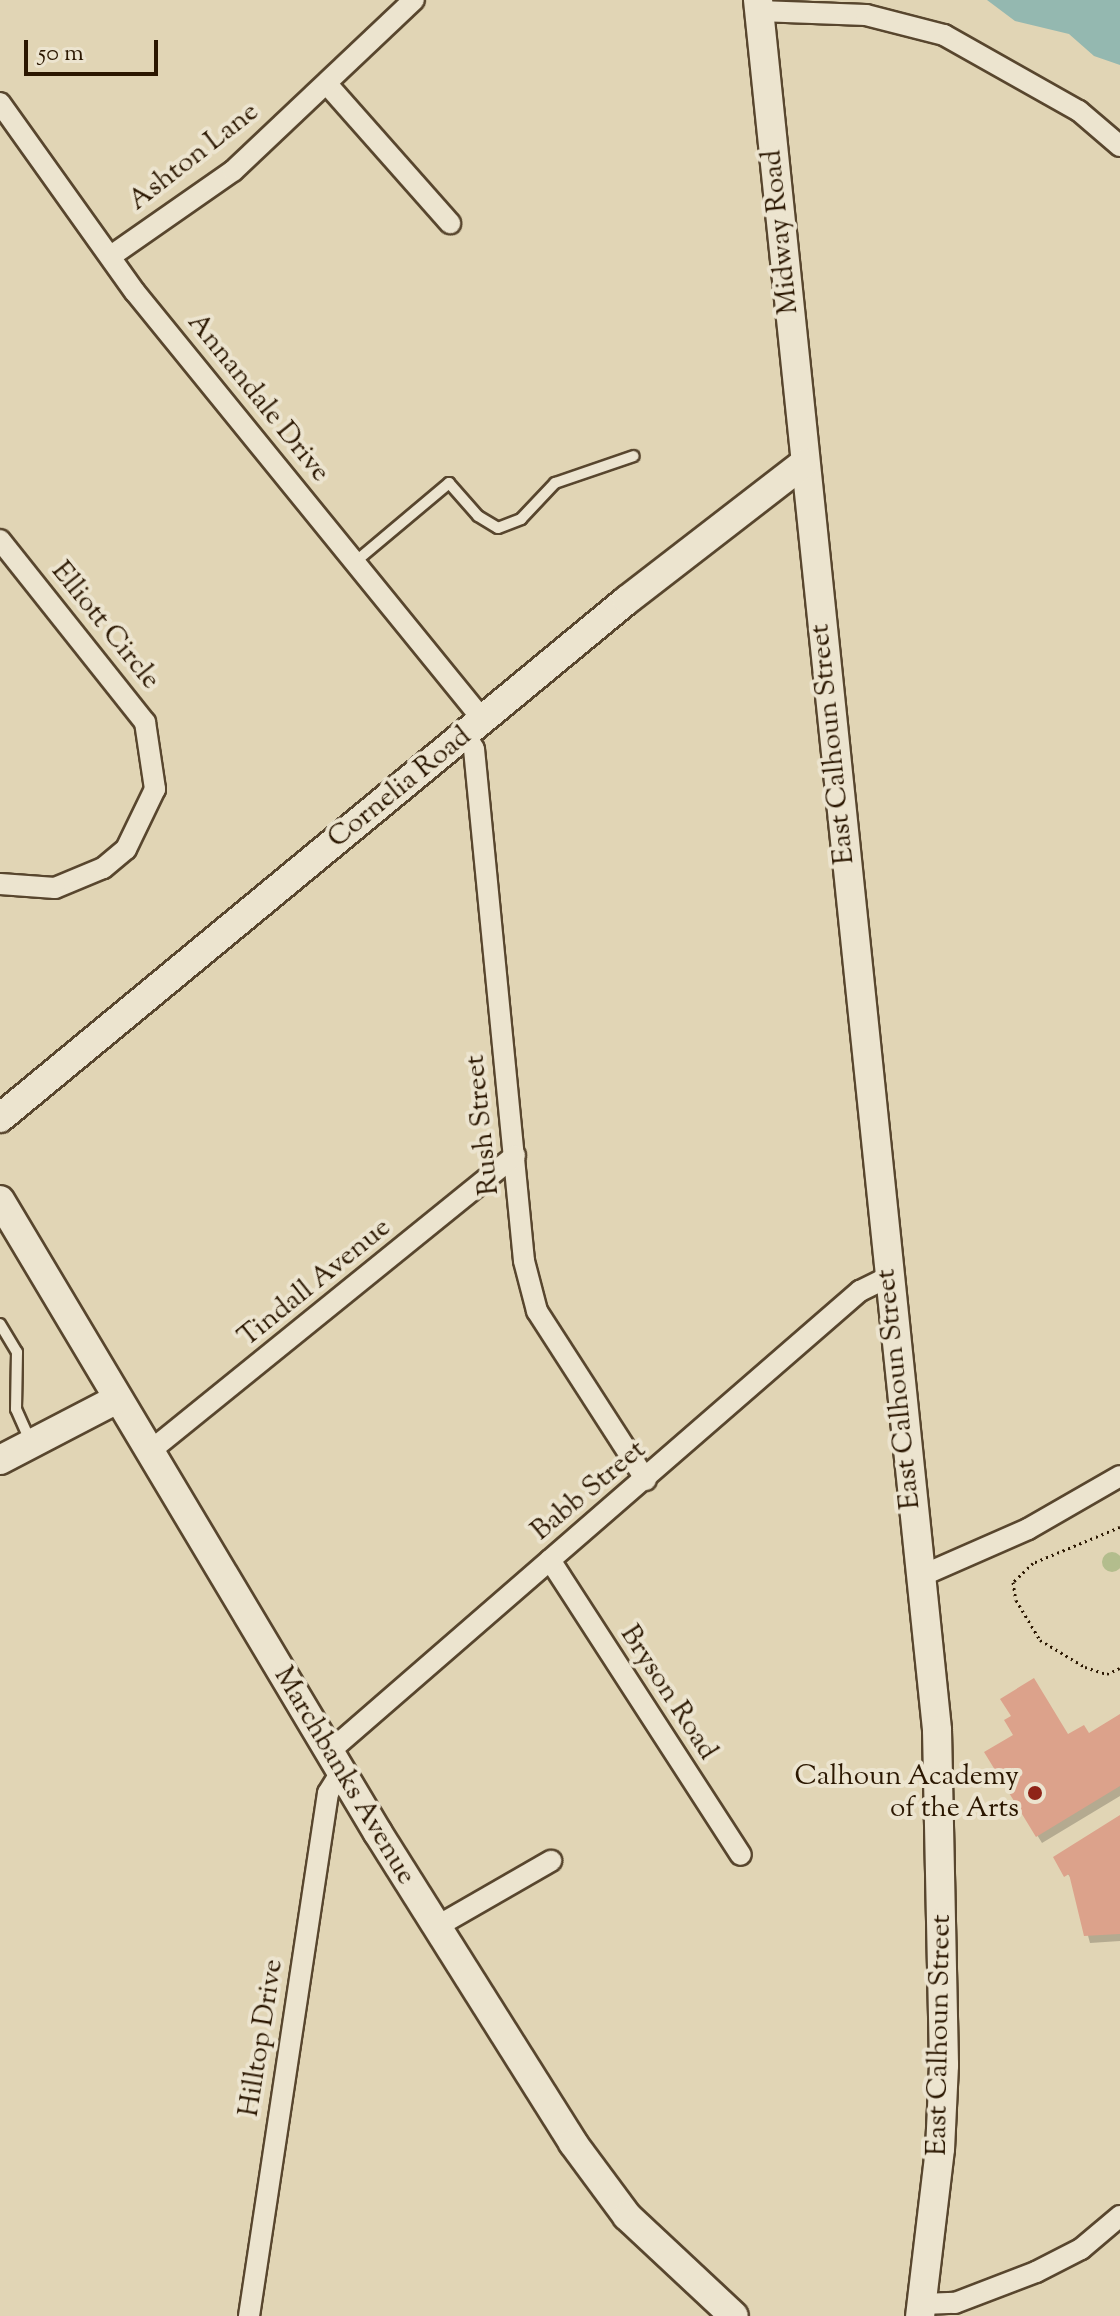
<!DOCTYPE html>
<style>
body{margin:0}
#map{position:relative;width:1120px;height:2316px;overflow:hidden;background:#e1d5b5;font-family:"Sorts Mill Goudy",serif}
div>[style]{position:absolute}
.green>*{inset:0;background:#b3bd8d}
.round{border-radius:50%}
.water>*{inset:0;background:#94b8b0}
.shadow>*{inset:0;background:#0003}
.building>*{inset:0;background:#dca28b}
.path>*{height:3px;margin-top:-1.5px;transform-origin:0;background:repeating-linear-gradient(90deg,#2b1701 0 2px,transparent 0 6px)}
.roads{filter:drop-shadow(2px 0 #58462e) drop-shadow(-2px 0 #58462e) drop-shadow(0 2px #58462e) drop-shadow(0 -2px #58462e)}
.lane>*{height:10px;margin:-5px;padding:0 5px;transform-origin:5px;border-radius:5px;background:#ece4cf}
.street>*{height:20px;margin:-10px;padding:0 10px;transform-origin:10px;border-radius:10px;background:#ece4cf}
.secondary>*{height:28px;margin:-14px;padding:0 14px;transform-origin:14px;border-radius:14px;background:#ece4cf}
.dots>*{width:22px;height:22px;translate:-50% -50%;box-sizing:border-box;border:4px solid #ece4cf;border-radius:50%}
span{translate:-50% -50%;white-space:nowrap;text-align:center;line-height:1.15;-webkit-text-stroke:8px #ece4cf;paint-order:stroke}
.street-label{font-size:28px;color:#2b1701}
.poi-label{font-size:28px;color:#2b1701}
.right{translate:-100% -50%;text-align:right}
.scale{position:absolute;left:24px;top:40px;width:134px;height:36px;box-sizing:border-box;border:4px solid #2b1701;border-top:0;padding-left:10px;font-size:24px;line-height:28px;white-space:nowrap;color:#2b1701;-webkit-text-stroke:6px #ece4cf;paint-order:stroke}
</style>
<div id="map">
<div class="green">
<i class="round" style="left:1102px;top:1552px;width:20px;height:20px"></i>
</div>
<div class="water">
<i style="clip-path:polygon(987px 0,1120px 0,1120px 65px,1094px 56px,1069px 34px,1015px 21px)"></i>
</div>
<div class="shadow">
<i style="clip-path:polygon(1120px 1716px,1120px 1796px,1042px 1843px,987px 1753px,1088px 1735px)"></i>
<i style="clip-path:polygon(1120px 1823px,1120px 1941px,1090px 1943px,1073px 1881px,1056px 1858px)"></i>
</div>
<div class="building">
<i style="clip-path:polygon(1034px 1678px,1068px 1734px,1084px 1725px,1089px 1733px,1120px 1714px,1120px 1786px,1036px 1837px,984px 1752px,1013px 1735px,1004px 1720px,1011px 1716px,1000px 1699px)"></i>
<i style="clip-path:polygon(1120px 1815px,1120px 1934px,1084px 1936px,1069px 1874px,1064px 1877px,1053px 1857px)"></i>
</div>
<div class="path">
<i style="left:1120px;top:1527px;width:94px;rotate:157.5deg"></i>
<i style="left:1033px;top:1563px;width:28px;rotate:136deg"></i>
<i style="left:1013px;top:1582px;width:18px;rotate:81deg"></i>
<i style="left:1016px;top:1600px;width:47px;rotate:59deg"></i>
<i style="left:1040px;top:1640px;width:52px;rotate:31deg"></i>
<i style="left:1085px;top:1667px;width:23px;rotate:18deg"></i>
<i style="left:1107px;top:1674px;width:14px;rotate:-25deg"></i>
</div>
<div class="roads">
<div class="lane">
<i style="left:355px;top:562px;width:123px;rotate:-40deg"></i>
<i style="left:449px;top:483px;width:44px;rotate:48.7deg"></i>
<i style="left:478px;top:516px;width:23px;rotate:31deg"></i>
<i style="left:498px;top:528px;width:25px;rotate:-21deg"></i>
<i style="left:521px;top:519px;width:50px;rotate:-46.6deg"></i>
<i style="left:555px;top:483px;width:83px;rotate:-18.9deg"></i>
<i style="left:0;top:1324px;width:33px;rotate:59deg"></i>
<i style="left:17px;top:1352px;width:57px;rotate:91deg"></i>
<i style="left:16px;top:1409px;width:36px;rotate:66deg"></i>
</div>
<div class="street">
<i style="left:759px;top:11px;width:107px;rotate:2.1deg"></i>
<i style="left:866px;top:15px;width:81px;rotate:14.4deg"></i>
<i style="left:944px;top:35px;width:155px;rotate:29.4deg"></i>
<i style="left:1079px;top:111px;width:54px;rotate:40.5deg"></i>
<i style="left:327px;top:84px;width:186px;rotate:48.5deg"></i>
<i style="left:0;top:103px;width:232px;rotate:54.5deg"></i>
<i style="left:135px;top:292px;width:552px;rotate:50.89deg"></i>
<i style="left:111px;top:256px;width:149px;rotate:-34.9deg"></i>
<i style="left:233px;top:171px;width:249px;rotate:-43.4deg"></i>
<i style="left:0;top:540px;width:233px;rotate:51.5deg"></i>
<i style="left:145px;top:722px;width:68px;rotate:81.5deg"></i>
<i style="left:155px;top:789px;width:67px;rotate:115.8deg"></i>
<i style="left:126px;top:849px;width:30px;rotate:140deg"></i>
<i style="left:103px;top:868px;width:52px;rotate:157.4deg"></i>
<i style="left:55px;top:888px;width:55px;rotate:-175.8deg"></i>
<i style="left:465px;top:734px;width:17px;rotate:59deg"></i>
<i style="left:474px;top:749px;width:514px;rotate:84.42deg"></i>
<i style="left:524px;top:1261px;width:52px;rotate:75.4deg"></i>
<i style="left:537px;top:1311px;width:201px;rotate:57.2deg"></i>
<i style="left:149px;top:1452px;width:471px;rotate:-39deg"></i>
<i style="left:550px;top:1560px;width:351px;rotate:57.1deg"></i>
<i style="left:921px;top:1576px;width:117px;rotate:-23.7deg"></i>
<i style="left:1028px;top:1529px;width:106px;rotate:-29.9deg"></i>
<i style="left:330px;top:1751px;width:702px;rotate:-40.96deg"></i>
<i style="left:860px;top:1291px;width:30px;rotate:-26deg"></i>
<i style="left:436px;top:1927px;width:133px;rotate:-29.9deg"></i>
<i style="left:922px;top:2304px;width:33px;rotate:-2deg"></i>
<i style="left:955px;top:2303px;width:87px;rotate:-20.9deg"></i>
<i style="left:1036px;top:2272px;width:51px;rotate:-27.1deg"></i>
<i style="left:1081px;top:2249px;width:51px;rotate:-40.2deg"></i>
<i style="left:249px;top:2316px;width:529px;rotate:-81.41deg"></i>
<i style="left:328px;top:1793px;width:25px;rotate:-58deg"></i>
</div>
<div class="secondary">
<i style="left:758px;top:0;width:1739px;rotate:84.09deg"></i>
<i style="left:937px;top:1730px;width:335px;rotate:88.8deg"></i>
<i style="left:944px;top:2065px;width:84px;rotate:92.7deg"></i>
<i style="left:940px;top:2149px;width:168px;rotate:96.8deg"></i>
<i style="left:0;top:1118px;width:813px;rotate:-39.56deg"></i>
<i style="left:627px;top:600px;width:224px;rotate:-37.7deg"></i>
<i style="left:0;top:1200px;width:737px;rotate:59.16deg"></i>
<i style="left:378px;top:1833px;width:366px;rotate:57.8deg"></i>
<i style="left:573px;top:2143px;width:91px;rotate:53.5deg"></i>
<i style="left:627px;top:2216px;width:146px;rotate:43.1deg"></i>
<i style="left:0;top:1460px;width:132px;rotate:-27.5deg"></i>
</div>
</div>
<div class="dots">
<i style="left:1035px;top:1793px;background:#8f2418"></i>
</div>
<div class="street-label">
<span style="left:194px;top:157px;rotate:-38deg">Ashton Lane</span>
<span style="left:781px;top:232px;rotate:-96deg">Midway Road</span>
<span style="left:258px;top:398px;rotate:51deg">Annandale Drive</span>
<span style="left:105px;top:626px;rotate:51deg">Elliott Circle</span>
<span style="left:833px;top:744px;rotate:-96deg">East Calhoun Street</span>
<span style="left:400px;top:788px;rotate:-39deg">Cornelia Road</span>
<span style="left:483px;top:1125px;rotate:-96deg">Rush Street</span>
<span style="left:315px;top:1283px;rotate:-39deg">Tindall Avenue</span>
<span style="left:899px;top:1389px;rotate:-96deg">East Calhoun Street</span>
<span style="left:589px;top:1491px;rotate:-40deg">Babb Street</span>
<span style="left:668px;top:1693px;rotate:57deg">Bryson Road</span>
<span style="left:344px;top:1776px;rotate:59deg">Marchbanks Avenue</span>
<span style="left:940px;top:2035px;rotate:-89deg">East Calhoun Street</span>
<span style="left:262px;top:2038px;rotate:-81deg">Hilltop Drive</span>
</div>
<div class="poi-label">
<span class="right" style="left:1019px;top:1793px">Calhoun Academy<br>of the Arts</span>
</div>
<div class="scale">50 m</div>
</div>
